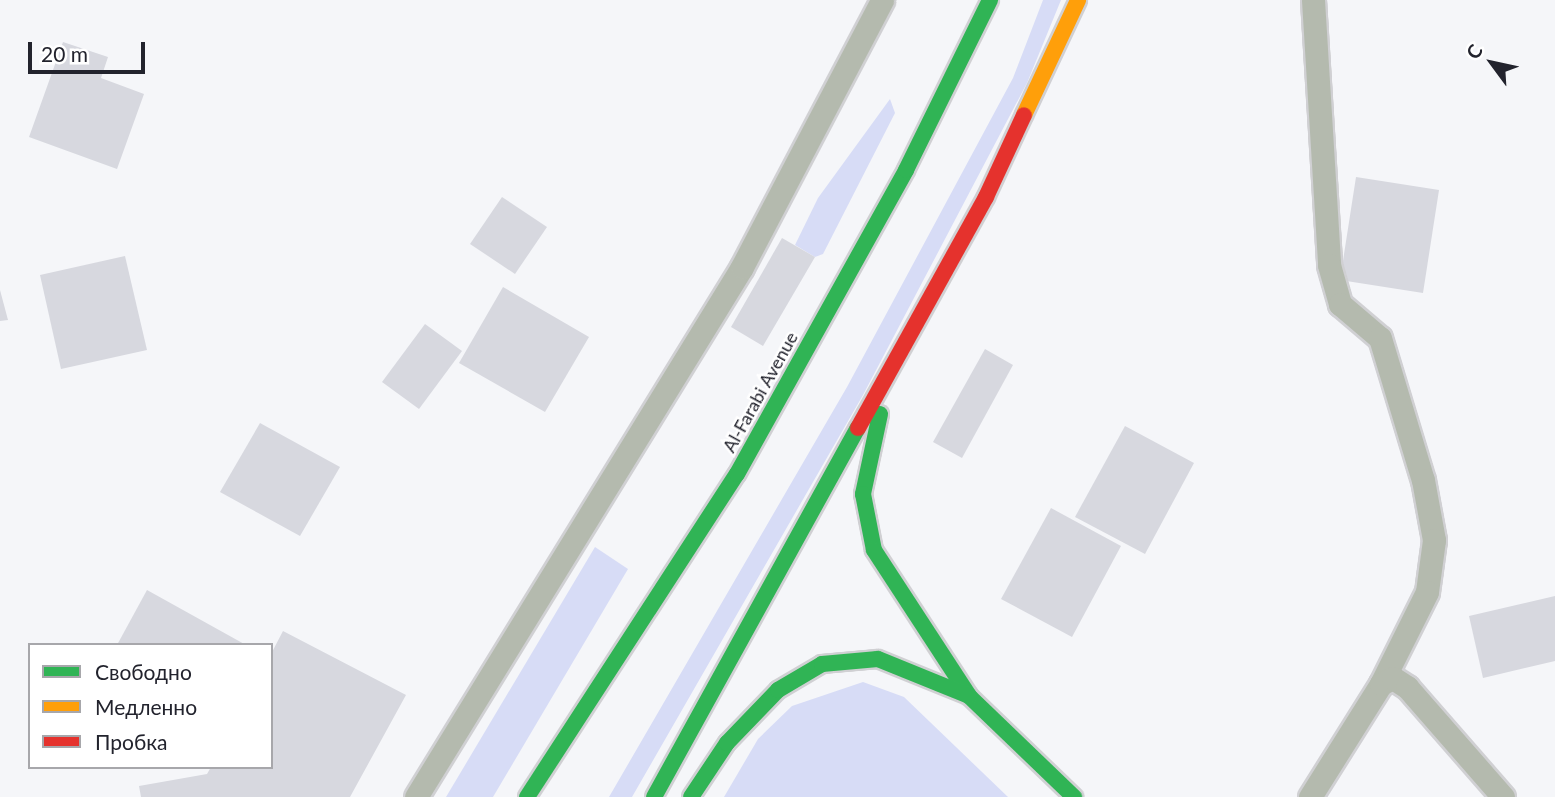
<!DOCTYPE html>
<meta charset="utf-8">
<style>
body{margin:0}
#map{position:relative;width:1555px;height:797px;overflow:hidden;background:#f5f6f9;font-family:Lato,sans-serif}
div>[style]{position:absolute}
.green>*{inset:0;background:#d7dcf6}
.building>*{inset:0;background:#d7d8df}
.roads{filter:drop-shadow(2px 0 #d0d0d3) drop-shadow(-2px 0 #d0d0d3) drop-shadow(0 2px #d0d0d3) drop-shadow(0 -2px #d0d0d3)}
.lane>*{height:23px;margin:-11.5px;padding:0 11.5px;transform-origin:11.5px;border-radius:11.5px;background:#b4baae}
.fast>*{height:16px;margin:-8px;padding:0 8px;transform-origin:8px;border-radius:8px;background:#30b455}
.slow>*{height:16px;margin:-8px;padding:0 8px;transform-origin:8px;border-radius:8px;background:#ff9f0a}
.jam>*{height:16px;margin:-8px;padding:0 8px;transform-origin:8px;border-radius:8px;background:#e5322d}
span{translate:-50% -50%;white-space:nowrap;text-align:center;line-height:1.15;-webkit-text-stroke:5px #fff;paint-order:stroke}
.street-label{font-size:18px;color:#22232d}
.legend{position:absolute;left:28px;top:643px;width:245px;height:126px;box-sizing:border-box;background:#fff;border:2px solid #a7a7ab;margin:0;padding:9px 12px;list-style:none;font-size:21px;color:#22232d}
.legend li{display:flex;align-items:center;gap:14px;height:35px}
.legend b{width:35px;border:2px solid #a7a7ab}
.north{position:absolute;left:1457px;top:28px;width:70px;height:70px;-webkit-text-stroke:5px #fff;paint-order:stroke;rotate:303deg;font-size:19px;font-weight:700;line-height:28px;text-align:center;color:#22232d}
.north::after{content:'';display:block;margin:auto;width:24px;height:32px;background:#22232d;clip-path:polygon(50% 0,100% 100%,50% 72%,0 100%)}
.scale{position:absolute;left:28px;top:42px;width:117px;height:32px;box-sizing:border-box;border:4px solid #22232d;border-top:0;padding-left:9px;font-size:21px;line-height:24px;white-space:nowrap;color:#22232d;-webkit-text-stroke:5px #fff;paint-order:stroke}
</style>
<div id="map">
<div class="green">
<i style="clip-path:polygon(1043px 0,1061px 0,1027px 83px,863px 395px,632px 797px,609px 797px,847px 387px,1013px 78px)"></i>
<i style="clip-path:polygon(890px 99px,895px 113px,823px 254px,815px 257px,795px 245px,818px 198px)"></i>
<i style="clip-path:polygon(595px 547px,628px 569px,493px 797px,446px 797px)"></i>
<i style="clip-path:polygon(863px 682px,904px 697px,1008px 797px,724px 797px,758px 739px,792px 706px)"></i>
</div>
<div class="building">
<i style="clip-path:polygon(63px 42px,108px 57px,101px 78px,144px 94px,117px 169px,29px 137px)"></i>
<i style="clip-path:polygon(1356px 177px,1439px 190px,1423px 293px,1340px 280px)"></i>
<i style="clip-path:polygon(502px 197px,547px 227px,515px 274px,470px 244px)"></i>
<i style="clip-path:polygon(782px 238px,815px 257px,763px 346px,731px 327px)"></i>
<i style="clip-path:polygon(125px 256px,147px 350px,61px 369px,40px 275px)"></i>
<i style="clip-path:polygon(503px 287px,589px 337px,545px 412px,459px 363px)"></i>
<i style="clip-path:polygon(0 290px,8px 320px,0 321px)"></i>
<i style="clip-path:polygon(425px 324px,462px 351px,419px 409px,382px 382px)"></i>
<i style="clip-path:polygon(985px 349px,1013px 365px,962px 458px,933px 442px)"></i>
<i style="clip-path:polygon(260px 423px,340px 467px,300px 536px,220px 492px)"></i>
<i style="clip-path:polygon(1125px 426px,1194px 463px,1145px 554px,1075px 517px)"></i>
<i style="clip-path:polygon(1051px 508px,1121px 546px,1072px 637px,1001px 599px)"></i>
<i style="clip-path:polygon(147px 590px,246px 645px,117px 645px)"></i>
<i style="clip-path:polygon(1555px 596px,1555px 661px,1483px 678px,1469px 616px)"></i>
<i style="clip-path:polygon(283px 631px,406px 695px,350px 797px,141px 797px,139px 786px,207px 774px,211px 767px,271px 767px,271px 654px)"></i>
</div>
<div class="roads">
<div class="lane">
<i style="left:1313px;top:0;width:265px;rotate:86.5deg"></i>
<i style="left:1329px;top:265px;width:41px;rotate:74.2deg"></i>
<i style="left:1340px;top:304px;width:52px;rotate:40.4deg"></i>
<i style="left:1380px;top:338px;width:148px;rotate:73.2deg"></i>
<i style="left:1423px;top:480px;width:61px;rotate:79.6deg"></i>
<i style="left:1434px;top:540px;width:52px;rotate:97.7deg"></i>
<i style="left:1427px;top:592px;width:103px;rotate:116.6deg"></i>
<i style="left:416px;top:797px;width:622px;rotate:-58.4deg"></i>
<i style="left:742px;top:267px;width:301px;rotate:-62.3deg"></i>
<i style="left:1310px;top:797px;width:133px;rotate:-57.9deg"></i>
<i style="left:1381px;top:684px;width:13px;rotate:-27deg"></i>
<i style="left:1393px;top:678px;width:17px;rotate:33deg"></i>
<i style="left:1407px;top:687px;width:146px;rotate:48.9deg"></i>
</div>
<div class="fast">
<i style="left:880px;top:414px;width:82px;rotate:102deg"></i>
<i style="left:863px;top:494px;width:57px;rotate:78.9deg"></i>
<i style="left:874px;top:550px;width:174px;rotate:56.9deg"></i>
<i style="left:969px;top:696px;width:146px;rotate:43.9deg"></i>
<i style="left:527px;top:797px;width:385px;rotate:-57deg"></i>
<i style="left:737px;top:474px;width:348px;rotate:-60.9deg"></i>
<i style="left:906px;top:170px;width:190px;rotate:-63.7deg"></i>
<i style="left:654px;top:797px;width:422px;rotate:-61.1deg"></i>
<i style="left:691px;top:797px;width:65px;rotate:-56.3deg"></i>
<i style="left:727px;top:743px;width:74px;rotate:-46.1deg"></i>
<i style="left:778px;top:690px;width:51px;rotate:-30.6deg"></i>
<i style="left:822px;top:664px;width:56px;rotate:-5.1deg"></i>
<i style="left:878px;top:659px;width:98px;rotate:22.1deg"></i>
</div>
<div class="slow">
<i style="left:1024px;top:115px;width:127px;rotate:-64.8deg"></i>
</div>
<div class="jam">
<i style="left:858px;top:428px;width:264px;rotate:-61deg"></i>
<i style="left:986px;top:197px;width:90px;rotate:-65.1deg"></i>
</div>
</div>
<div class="street-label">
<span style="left:760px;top:392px;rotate:-61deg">Al-Farabi Avenue</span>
</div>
<ul class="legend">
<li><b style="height:9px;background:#30b455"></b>Свободно</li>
<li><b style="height:9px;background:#ff9f0a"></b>Медленно</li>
<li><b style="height:9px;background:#e5322d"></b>Пробка</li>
</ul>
<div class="north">С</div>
<div class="scale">20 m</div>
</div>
